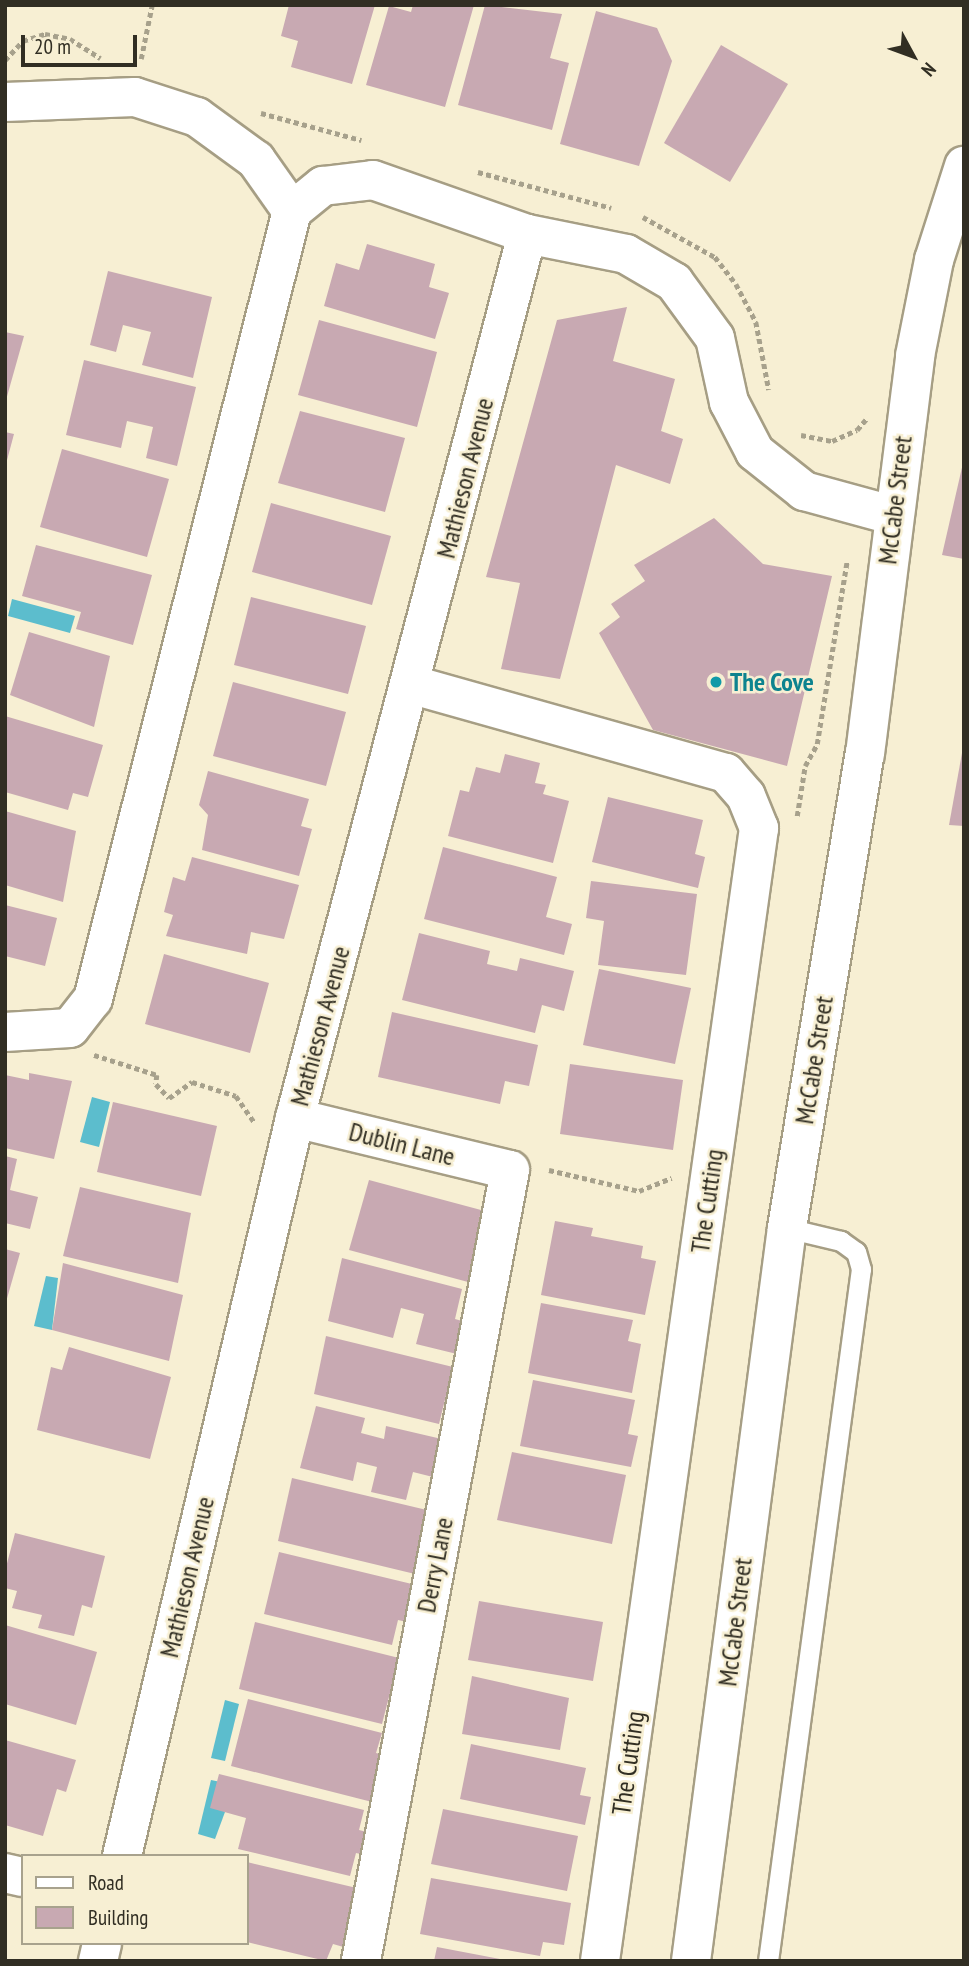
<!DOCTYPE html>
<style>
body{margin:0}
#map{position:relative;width:969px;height:1966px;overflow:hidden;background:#f7efd3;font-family:"PT Sans Narrow",sans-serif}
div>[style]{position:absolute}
.water>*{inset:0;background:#5cbdcd}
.building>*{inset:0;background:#c8a9b2}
.path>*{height:4.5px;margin-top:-2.25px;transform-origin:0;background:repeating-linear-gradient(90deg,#a7a18c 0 5px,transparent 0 8.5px)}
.roads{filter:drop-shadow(2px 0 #a69e84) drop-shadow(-2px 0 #a69e84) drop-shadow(0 2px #a69e84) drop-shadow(0 -2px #a69e84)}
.service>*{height:19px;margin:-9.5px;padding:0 9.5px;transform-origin:9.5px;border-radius:9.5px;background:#fff}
.minor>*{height:38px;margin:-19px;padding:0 19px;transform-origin:19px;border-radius:19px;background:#fff}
.tertiary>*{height:38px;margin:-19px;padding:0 19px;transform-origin:19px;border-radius:19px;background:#fff}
.dots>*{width:19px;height:19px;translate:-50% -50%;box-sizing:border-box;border:4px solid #f7efd3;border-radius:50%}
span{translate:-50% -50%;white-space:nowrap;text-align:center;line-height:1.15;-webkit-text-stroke:5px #f7efd3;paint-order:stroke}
.street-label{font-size:26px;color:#312e23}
.culture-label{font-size:26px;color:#0d838f;font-weight:700}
.left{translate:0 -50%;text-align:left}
.frame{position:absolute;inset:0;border:7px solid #312e23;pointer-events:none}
.legend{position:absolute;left:21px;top:1854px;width:228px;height:91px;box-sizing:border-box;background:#f7efd3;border:2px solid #a8a28d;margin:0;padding:9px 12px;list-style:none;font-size:21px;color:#312e23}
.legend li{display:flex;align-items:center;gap:14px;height:35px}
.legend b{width:35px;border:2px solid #a8a28d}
.north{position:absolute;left:878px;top:21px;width:70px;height:70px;-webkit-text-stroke:5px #f7efd3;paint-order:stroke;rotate:131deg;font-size:19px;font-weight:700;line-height:28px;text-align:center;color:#312e23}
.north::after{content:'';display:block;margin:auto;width:24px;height:32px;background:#312e23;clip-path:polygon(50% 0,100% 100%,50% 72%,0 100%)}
.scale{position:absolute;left:21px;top:35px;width:116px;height:32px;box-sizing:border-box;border:4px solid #312e23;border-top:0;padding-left:9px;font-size:21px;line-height:24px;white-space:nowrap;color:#312e23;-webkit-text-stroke:5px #f7efd3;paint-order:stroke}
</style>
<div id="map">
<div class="water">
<i style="clip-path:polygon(12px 599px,75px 616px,70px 633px,8px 616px)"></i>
<i style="clip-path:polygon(92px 1097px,110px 1102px,99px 1147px,80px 1142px)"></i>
<i style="clip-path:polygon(46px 1276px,58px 1278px,52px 1330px,34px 1326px)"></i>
<i style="clip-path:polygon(225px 1700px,239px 1704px,225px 1761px,211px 1758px)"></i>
<i style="clip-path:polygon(211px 1780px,235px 1785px,215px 1839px,198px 1834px)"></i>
</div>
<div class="building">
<i style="clip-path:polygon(289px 5px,375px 5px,352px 84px,291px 67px,298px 41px,281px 36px)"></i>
<i style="clip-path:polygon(413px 5px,474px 5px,445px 107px,366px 85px,389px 6px,411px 12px)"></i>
<i style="clip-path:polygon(485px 5px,562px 14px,550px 58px,569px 63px,552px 130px,458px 105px)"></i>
<i style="clip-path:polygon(596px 11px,657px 28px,672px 61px,639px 166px,560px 144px)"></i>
<i style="clip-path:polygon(721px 45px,788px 84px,730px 182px,664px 143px)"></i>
<i style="clip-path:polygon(367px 244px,435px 264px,429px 287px,449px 293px,435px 339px,324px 306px,336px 263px,359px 270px)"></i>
<i style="clip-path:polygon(108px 271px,212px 297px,193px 378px,142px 365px,151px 332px,123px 325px,116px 352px,90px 345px)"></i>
<i style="clip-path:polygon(627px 307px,613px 361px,675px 379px,661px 431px,683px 439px,670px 484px,616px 465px,560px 679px,501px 669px,520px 583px,486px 577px,557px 320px)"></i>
<i style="clip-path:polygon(319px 320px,437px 352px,417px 427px,298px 395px)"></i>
<i style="clip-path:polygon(5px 332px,24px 336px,6px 400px,5px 400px)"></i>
<i style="clip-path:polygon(84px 360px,196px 387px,177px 466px,146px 458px,153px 427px,127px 421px,121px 448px,66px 435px)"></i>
<i style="clip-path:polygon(300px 411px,405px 438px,385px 512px,278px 483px)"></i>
<i style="clip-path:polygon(5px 432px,14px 434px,6px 464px,5px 464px)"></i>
<i style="clip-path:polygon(62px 449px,169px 479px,147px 557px,40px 527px)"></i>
<i style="clip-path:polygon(963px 463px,964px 463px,964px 559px,942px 555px)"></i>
<i style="clip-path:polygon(271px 503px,391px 536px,372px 605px,252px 572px)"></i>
<i style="clip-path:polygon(714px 518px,763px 564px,832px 576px,787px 766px,653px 730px,599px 633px,620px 617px,611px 604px,645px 581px,634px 565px)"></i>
<i style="clip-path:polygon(36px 545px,152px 575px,133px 645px,76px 629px,81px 612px,22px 596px)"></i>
<i style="clip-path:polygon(251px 597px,366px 626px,348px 694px,234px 665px)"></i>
<i style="clip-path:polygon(29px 632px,110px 656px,94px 727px,10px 695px)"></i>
<i style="clip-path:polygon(233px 682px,346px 712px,326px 786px,213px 756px)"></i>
<i style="clip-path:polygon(5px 716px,103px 745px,88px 797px,73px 793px,68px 810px,5px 792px)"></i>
<i style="clip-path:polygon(962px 753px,964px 826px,949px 825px)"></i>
<i style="clip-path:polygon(505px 754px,540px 763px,535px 783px,546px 785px,543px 794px,569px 801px,553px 863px,448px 836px,460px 790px,469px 792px,476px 767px,500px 773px)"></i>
<i style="clip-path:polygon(208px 771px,309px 799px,301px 826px,312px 829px,299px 876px,202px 850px,208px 815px,199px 805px)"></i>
<i style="clip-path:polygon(608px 797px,703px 820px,695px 854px,705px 857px,698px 888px,592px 862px)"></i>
<i style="clip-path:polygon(5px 811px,76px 831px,63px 902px,5px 885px)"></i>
<i style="clip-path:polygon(443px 847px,557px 877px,546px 917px,572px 924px,564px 955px,424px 919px)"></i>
<i style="clip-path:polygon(192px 857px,299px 885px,284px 939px,251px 932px,247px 954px,166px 936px,173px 915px,164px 912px,173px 877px,185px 881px)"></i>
<i style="clip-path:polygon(591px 881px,697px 894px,686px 975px,598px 965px,604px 921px,586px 918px)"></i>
<i style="clip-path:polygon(5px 905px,57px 918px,45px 966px,5px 956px)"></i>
<i style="clip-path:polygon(419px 933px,490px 951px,487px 964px,517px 971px,520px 958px,574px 971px,564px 1011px,542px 1005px,535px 1033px,402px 1000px)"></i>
<i style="clip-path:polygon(164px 954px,269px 983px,250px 1053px,145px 1024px)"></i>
<i style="clip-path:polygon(599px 969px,691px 988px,675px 1064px,583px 1045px)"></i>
<i style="clip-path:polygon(392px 1012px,538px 1045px,529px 1086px,505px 1081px,500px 1104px,378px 1077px)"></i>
<i style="clip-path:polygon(570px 1064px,683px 1080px,673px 1150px,560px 1134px)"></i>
<i style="clip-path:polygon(29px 1073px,72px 1081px,54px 1159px,5px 1148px,5px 1075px,29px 1080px)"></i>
<i style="clip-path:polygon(113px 1102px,217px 1126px,201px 1196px,97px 1172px)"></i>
<i style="clip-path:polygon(5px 1156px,17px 1159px,10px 1190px,38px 1197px,30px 1229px,5px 1223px)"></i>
<i style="clip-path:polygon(369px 1180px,481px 1210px,468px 1282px,349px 1250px)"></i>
<i style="clip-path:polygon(80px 1187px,191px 1213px,178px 1283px,63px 1256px)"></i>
<i style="clip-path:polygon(555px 1221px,593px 1228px,591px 1236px,643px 1246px,641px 1258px,656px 1261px,645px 1315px,541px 1295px)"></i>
<i style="clip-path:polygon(5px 1249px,20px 1253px,6px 1302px,5px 1302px)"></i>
<i style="clip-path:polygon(342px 1258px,462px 1289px,455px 1319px,469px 1323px,461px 1355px,416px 1344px,424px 1314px,401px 1308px,393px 1338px,328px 1321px)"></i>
<i style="clip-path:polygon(63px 1263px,183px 1295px,169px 1361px,52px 1330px)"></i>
<i style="clip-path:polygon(541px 1303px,633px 1320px,628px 1341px,641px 1344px,632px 1393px,528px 1373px)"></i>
<i style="clip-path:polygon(326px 1336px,453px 1367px,439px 1424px,314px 1394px)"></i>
<i style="clip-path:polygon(69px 1347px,171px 1377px,150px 1459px,37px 1430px,51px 1367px,62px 1370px)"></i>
<i style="clip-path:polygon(533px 1380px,635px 1400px,628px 1434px,638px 1436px,631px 1467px,520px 1446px)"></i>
<i style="clip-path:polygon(316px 1406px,365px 1418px,361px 1433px,384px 1439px,386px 1426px,446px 1440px,437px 1478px,413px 1472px,406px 1500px,371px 1492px,377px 1467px,357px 1462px,353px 1481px,300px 1468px)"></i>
<i style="clip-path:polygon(512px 1452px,626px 1475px,612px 1544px,497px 1520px)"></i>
<i style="clip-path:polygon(292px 1478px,431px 1511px,415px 1574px,278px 1541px)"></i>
<i style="clip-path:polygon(15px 1533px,105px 1556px,92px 1608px,82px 1605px,74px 1636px,38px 1628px,42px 1615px,12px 1608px,17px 1591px,5px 1588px,5px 1571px)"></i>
<i style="clip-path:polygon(279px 1552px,416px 1585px,407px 1622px,398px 1620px,392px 1645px,264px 1614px)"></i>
<i style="clip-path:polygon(479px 1601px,603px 1622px,593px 1681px,468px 1660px)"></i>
<i style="clip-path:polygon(255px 1622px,399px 1658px,382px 1724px,239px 1689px)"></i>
<i style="clip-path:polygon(5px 1625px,97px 1652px,76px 1725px,5px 1704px)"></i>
<i style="clip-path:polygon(472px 1676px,569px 1698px,560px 1750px,462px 1734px)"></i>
<i style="clip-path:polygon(248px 1699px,382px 1733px,376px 1753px,392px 1757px,380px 1804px,231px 1766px)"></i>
<i style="clip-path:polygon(5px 1740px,76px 1760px,66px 1792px,57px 1789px,43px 1836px,5px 1825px)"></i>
<i style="clip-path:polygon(471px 1744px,586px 1768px,580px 1795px,591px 1797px,585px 1825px,460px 1799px)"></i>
<i style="clip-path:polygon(219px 1774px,364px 1810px,359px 1830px,371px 1833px,365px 1855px,356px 1853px,350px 1876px,238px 1849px,246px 1818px,210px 1808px)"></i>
<i style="clip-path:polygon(443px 1809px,578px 1836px,567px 1891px,431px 1864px)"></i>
<i style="clip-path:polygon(247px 1862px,361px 1889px,347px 1948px,333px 1944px,326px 1961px,247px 1942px)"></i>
<i style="clip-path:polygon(431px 1878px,571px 1903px,564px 1945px,543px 1942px,540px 1956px,420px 1934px)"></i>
<i style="clip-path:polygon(437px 1947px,500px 1959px,500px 1961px,434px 1961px)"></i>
</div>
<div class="path">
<i style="left:141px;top:59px;width:55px;rotate:-78.5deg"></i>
<i style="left:5px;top:60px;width:26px;rotate:-47deg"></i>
<i style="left:23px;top:41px;width:23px;rotate:-18deg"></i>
<i style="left:45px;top:34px;width:25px;rotate:11deg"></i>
<i style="left:70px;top:39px;width:36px;rotate:32deg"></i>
<i style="left:261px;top:113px;width:104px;rotate:15.1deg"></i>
<i style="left:478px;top:172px;width:138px;rotate:15.1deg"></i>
<i style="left:643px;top:217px;width:82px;rotate:29.1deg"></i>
<i style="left:715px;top:257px;width:34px;rotate:52deg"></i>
<i style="left:736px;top:284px;width:43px;rotate:62.2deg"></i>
<i style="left:756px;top:322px;width:69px;rotate:79.2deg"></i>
<i style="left:801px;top:435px;width:32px;rotate:11deg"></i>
<i style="left:832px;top:441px;width:27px;rotate:-24deg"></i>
<i style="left:857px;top:430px;width:16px;rotate:-50deg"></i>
<i style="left:797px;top:816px;width:51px;rotate:-80.9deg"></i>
<i style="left:805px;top:766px;width:25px;rotate:-61deg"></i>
<i style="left:817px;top:744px;width:186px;rotate:-80.7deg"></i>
<i style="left:94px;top:1055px;width:66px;rotate:17.6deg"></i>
<i style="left:157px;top:1075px;width:9px;rotate:96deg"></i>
<i style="left:156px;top:1084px;width:19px;rotate:47deg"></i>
<i style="left:169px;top:1098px;width:28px;rotate:-35deg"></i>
<i style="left:192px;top:1082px;width:46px;rotate:17.7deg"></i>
<i style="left:236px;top:1096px;width:32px;rotate:55deg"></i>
<i style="left:549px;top:1170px;width:92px;rotate:13.1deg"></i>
<i style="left:639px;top:1191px;width:35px;rotate:-22deg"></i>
</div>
<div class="roads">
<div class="service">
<i style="left:768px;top:1961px;width:698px;rotate:-82.35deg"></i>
<i style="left:861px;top:1269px;width:18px;rotate:-106deg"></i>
<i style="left:856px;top:1252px;width:19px;rotate:-144deg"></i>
<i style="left:841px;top:1241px;width:56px;rotate:-166.5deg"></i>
</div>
<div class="minor">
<i style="left:5px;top:102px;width:130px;rotate:-2.2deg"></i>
<i style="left:135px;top:97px;width:65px;rotate:17.9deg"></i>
<i style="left:197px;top:117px;width:73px;rotate:36.1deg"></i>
<i style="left:256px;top:160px;width:62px;rotate:54.8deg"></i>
<i style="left:413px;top:685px;width:325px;rotate:15.7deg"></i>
<i style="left:726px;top:773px;width:30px;rotate:49deg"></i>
<i style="left:746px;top:796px;width:35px;rotate:68deg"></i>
<i style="left:759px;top:828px;width:1144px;rotate:97.99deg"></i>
<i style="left:5px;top:1032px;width:65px;rotate:-3.5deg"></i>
<i style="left:70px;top:1028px;width:37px;rotate:-52deg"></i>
<i style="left:93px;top:999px;width:813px;rotate:-75.83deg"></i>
<i style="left:292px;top:211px;width:40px;rotate:-39deg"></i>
<i style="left:323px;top:186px;width:50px;rotate:-6.8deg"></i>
<i style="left:373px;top:180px;width:163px;rotate:19.3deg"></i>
<i style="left:527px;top:234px;width:101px;rotate:11.4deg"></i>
<i style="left:626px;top:254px;width:56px;rotate:30.3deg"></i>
<i style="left:674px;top:282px;width:69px;rotate:53.8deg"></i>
<i style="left:715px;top:338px;width:66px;rotate:77.7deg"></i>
<i style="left:729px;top:402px;width:56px;rotate:62.5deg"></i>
<i style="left:755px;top:452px;width:63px;rotate:38.5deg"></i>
<i style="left:804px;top:491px;width:91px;rotate:15.3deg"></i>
<i style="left:295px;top:1118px;width:221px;rotate:13.6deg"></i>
<i style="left:510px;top:1170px;width:805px;rotate:100.67deg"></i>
<i style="left:122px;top:1856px;width:758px;rotate:-76.81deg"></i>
<i style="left:295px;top:1118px;width:914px;rotate:-75.29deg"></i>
<i style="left:5px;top:1873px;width:18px;rotate:13deg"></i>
<i style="left:98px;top:1961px;width:18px;rotate:-77deg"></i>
</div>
<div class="tertiary">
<i style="left:691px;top:1961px;width:739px;rotate:-82.54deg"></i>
<i style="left:787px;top:1228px;width:480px;rotate:-80.7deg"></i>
<i style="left:865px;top:754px;width:401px;rotate:-82.8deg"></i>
<i style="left:915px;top:356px;width:98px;rotate:-78.8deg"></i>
<i style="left:934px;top:260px;width:99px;rotate:-72.3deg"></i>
</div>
</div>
<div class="dots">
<i style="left:716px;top:682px;background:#0f9aa8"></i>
</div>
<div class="street-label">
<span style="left:465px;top:478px;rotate:-76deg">Mathieson Avenue</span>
<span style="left:895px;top:500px;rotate:-83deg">McCabe Street</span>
<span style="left:320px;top:1026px;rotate:-75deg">Mathieson Avenue</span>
<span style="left:814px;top:1060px;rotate:-81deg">McCabe Street</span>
<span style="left:402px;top:1144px;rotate:14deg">Dublin Lane</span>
<span style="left:707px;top:1201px;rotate:-82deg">The Cutting</span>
<span style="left:435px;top:1565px;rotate:-79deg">Derry Lane</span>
<span style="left:187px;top:1577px;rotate:-77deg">Mathieson Avenue</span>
<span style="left:735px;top:1622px;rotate:-83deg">McCabe Street</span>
<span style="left:628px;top:1763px;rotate:-82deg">The Cutting</span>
</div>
<div class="culture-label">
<span class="left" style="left:730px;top:682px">The Cove</span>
</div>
<div class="frame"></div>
<ul class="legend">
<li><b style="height:9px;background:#fff"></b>Road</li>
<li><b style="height:19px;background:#c8a9b2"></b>Building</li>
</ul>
<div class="north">N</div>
<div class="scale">20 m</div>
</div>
